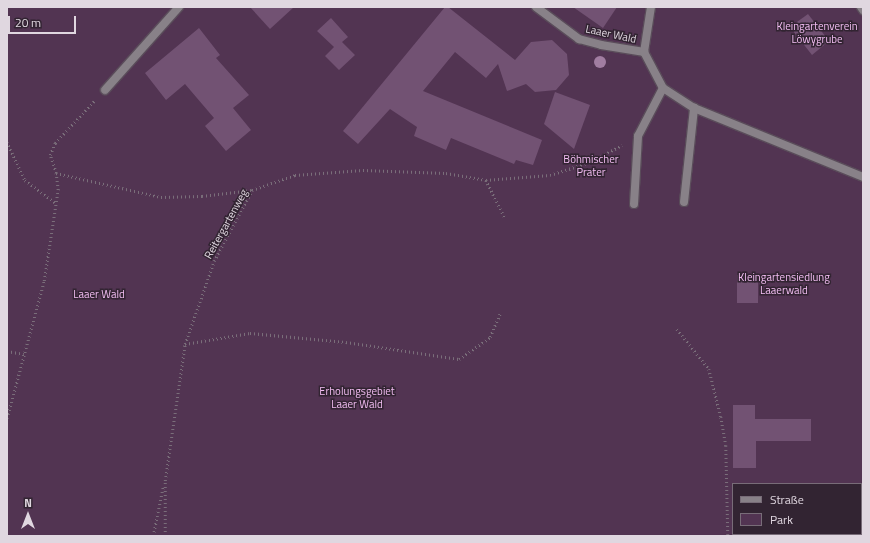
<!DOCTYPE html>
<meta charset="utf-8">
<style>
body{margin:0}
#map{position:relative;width:870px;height:543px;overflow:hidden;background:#3c2e3c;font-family:"Titillium Web",sans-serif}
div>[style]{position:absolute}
.green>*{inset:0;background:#523452}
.building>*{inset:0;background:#725273}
.path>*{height:2.5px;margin-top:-1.25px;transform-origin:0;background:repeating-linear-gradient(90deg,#7a6e7a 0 1px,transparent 0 4px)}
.roads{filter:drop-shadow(1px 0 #5a4c5a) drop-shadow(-1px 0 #5a4c5a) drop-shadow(0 1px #5a4c5a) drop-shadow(0 -1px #5a4c5a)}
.service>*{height:8px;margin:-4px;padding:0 4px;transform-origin:4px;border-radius:4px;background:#888188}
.pedestrian>*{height:8px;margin:-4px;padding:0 4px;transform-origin:4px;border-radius:4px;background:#888188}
.minor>*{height:8px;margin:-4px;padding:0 4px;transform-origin:4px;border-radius:4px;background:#888188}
.trees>*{width:12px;height:12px;margin:-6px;border-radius:50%;background:#a17da1}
span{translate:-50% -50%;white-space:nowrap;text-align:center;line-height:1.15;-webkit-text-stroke:3px #322432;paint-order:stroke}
.park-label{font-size:11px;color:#f4bef4}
.street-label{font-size:11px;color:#e0d7e0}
.frame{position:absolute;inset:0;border:8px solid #e0d7e0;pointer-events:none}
.legend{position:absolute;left:732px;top:483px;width:130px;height:52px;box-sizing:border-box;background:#322432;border:1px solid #786c78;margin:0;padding:5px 7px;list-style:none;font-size:12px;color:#e0d7e0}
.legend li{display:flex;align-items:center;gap:8px;height:20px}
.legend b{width:20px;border:1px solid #786c78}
.north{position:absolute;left:8px;top:495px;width:40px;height:40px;-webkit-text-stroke:3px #322432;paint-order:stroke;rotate:0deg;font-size:11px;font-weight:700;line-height:16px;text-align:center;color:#e0d7e0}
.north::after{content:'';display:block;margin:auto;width:14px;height:18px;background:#e0d7e0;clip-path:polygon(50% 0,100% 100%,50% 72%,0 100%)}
.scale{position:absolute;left:8px;top:16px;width:68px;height:18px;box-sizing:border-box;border:2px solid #e0d7e0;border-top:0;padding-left:5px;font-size:12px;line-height:14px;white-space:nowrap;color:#e0d7e0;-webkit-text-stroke:3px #322432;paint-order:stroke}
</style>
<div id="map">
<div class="green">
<i style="clip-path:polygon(evenodd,7px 7px,863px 7px,863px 536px,7px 536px,7px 7px,733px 484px,861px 484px,861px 534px,733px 534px,733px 484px)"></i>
</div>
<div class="building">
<i style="clip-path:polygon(250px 7px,294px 7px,270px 29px)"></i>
<i style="clip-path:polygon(445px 7px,448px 7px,515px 60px,531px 42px,552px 40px,567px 54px,569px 75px,556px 90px,535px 92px,526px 84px,507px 91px,498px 64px,486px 78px,455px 52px,423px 91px,542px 140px,533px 165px,516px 160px,514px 164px,451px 138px,446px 150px,414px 136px,417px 127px,390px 109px,358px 144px,343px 131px)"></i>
<i style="clip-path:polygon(573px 7px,617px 7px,603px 28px)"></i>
<i style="clip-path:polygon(808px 14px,829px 41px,812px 55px,790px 27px)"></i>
<i style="clip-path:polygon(331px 18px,348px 37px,342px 42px,355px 55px,339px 70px,325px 56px,334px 47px,317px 31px)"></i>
<i style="clip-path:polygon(199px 28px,220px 55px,216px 58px,249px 95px,233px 108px,251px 130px,226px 151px,205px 126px,214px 118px,185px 84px,166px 100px,145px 73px)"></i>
<i style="clip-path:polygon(555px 92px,590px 105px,574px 149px,544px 124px)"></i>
<i style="clip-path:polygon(737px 275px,758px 275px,758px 303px,737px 303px)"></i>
<i style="clip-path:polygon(733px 405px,755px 405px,755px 419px,811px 419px,811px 441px,756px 441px,756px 468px,733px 468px)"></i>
</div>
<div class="path">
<i style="left:7px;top:142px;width:42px;rotate:64.7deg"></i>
<i style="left:25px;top:180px;width:39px;rotate:37deg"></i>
<i style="left:56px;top:173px;width:108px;rotate:12.9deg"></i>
<i style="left:161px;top:197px;width:41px;rotate:-1.4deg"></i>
<i style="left:202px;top:196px;width:50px;rotate:-6.8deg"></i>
<i style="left:486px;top:180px;width:42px;rotate:63.4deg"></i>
<i style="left:677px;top:329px;width:51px;rotate:51.3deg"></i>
<i style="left:709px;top:369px;width:49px;rotate:76deg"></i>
<i style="left:721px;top:417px;width:29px;rotate:80deg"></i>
<i style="left:726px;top:446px;width:90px;rotate:88.7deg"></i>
<i style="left:185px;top:344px;width:66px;rotate:-9.6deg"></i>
<i style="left:250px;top:333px;width:96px;rotate:5.4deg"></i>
<i style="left:346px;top:342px;width:114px;rotate:8.6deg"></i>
<i style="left:459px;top:359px;width:38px;rotate:-35deg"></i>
<i style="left:490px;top:337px;width:25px;rotate:-67deg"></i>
<i style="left:7px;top:351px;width:17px;rotate:10deg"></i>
<i style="left:7px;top:418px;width:142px;rotate:-74.9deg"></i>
<i style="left:44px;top:281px;width:92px;rotate:-81.3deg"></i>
<i style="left:58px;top:190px;width:17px;rotate:-97deg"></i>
<i style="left:56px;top:173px;width:19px;rotate:-108deg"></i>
<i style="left:50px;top:155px;width:13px;rotate:-67deg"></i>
<i style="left:55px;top:143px;width:59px;rotate:-47.1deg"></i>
<i style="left:153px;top:536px;width:50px;rotate:-78.5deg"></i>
<i style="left:165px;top:536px;width:55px;rotate:-90deg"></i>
<i style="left:165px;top:481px;width:138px;rotate:-81.7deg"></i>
<i style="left:185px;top:344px;width:88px;rotate:-70.7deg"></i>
<i style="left:214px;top:261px;width:81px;rotate:-61.8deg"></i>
<i style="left:252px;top:190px;width:46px;rotate:-19.2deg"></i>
<i style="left:295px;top:175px;width:68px;rotate:-4.2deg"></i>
<i style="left:363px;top:170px;width:83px;rotate:2.1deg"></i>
<i style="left:446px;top:173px;width:41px;rotate:9.9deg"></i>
<i style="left:486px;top:180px;width:64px;rotate:-4.5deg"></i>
<i style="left:550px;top:175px;width:42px;rotate:-18deg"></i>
<i style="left:590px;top:162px;width:36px;rotate:-28deg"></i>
</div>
<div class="roads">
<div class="service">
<i style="left:861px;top:7px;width:4px;rotate:56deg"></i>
<i style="left:644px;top:52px;width:41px;rotate:62.2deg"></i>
<i style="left:663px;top:88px;width:37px;rotate:33deg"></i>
<i style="left:694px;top:108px;width:183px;rotate:22.2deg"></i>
<i style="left:105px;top:90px;width:111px;rotate:-48.3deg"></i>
<i style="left:684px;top:202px;width:95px;rotate:-83.9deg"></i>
<i style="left:634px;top:204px;width:68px;rotate:-86.6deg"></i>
<i style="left:638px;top:136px;width:54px;rotate:-62.5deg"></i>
</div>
<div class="pedestrian">
<i style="left:536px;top:7px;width:54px;rotate:36.7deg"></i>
<i style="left:579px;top:39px;width:23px;rotate:15deg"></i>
<i style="left:601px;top:45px;width:44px;rotate:9.2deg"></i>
</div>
<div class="minor">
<i style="left:644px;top:52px;width:46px;rotate:-81.2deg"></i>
</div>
</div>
<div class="trees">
<i style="left:600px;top:62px"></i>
</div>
<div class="park-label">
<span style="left:817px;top:33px">Kleingartenverein<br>Löwygrube</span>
<span style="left:591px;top:166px">Böhmischer<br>Prater</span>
<span style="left:784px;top:284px">Kleingartensiedlung<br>Laaerwald</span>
<span style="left:99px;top:294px">Laaer Wald</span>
<span style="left:357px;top:398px">Erholungsgebiet<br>Laaer Wald</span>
</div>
<div class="street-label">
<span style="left:611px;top:34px;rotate:12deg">Laaer Wald</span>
<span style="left:226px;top:224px;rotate:-61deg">Reitergartenweg</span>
</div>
<div class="frame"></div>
<ul class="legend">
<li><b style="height:5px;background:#888188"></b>Straße</li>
<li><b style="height:11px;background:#523452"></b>Park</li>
</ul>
<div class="north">N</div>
<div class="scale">20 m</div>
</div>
